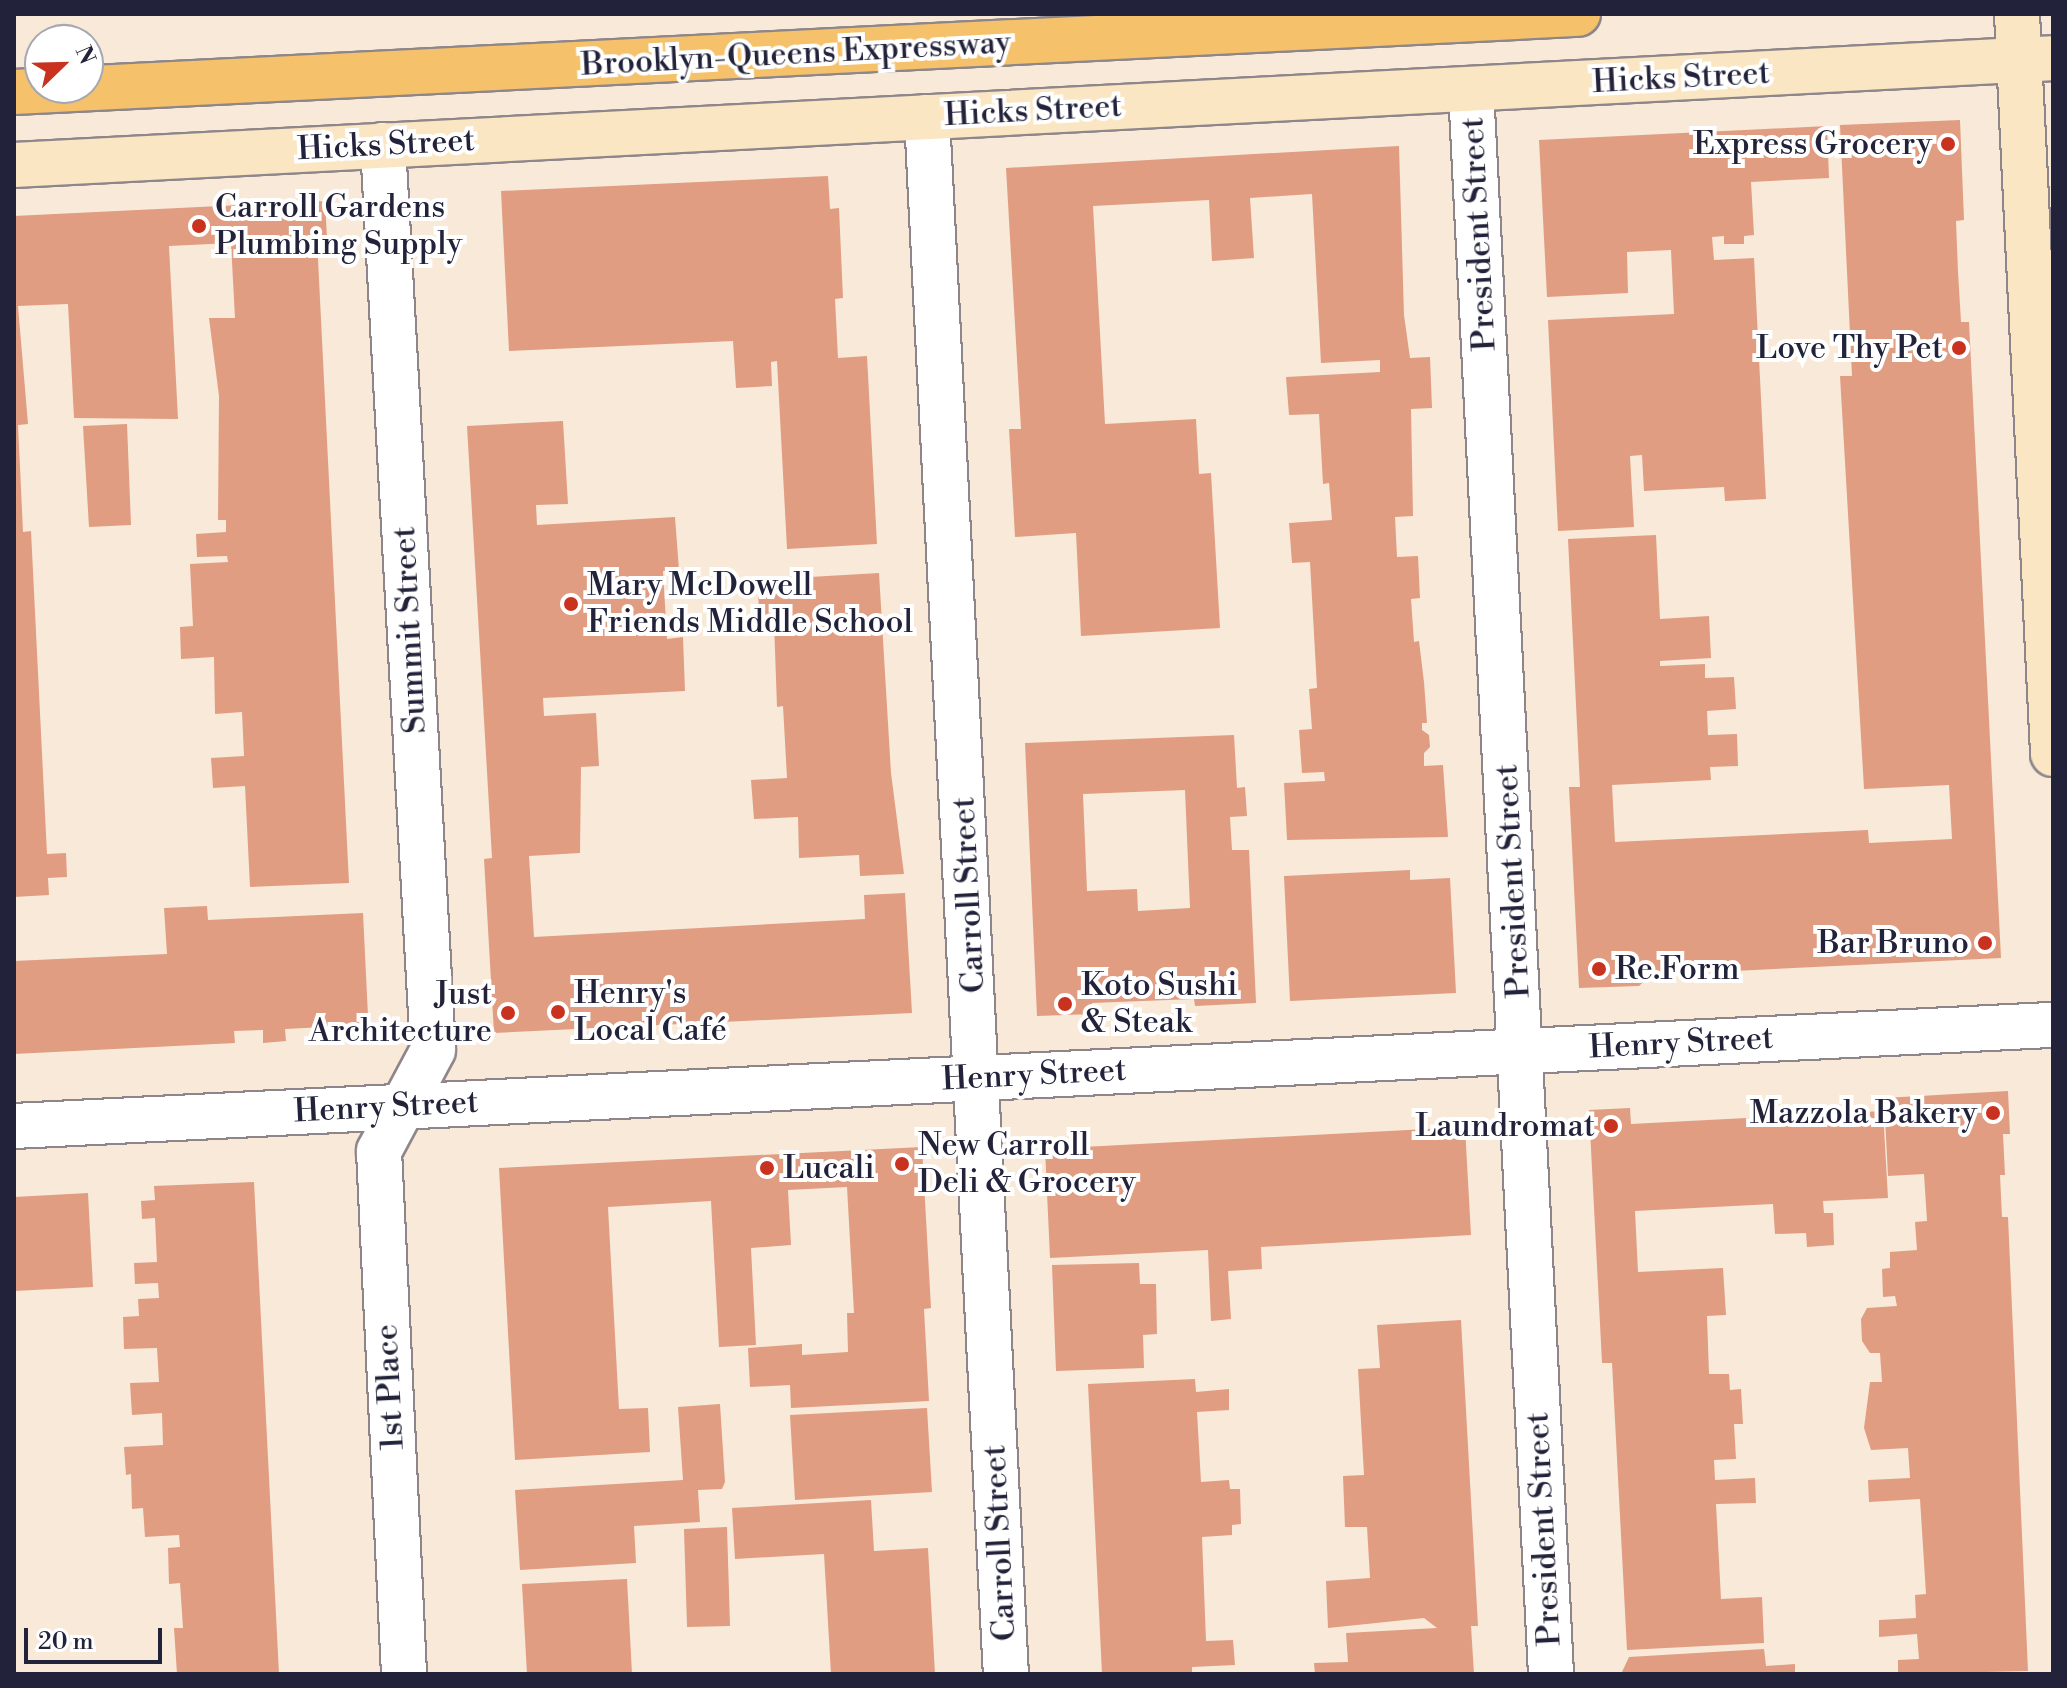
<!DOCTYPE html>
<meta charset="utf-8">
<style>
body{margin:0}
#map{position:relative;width:2067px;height:1688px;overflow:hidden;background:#f9e9d8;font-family:"Libre Bodoni",serif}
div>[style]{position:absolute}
.building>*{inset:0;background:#e09d82}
.roads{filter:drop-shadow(2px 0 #8e868a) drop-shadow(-2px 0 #8e868a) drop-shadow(0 2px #8e868a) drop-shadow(0 -2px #8e868a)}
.street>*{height:44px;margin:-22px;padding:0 22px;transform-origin:22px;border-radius:22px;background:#fff}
.secondary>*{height:44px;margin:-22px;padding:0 22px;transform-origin:22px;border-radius:22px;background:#fbe6c4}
.highway>*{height:44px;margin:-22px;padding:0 22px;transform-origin:22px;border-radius:22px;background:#f5c16b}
.dots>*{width:22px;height:22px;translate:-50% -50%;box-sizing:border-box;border:4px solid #fff;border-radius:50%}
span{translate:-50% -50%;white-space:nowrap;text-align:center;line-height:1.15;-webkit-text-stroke:8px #fff;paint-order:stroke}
.street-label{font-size:32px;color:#22223b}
.poi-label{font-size:32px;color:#22223b}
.right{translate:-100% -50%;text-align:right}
.left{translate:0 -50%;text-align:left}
.frame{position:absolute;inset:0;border:16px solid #22223b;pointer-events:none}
.north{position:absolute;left:24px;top:24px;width:80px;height:80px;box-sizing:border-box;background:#fff;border:2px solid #a7a7b1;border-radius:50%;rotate:67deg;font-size:22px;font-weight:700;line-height:32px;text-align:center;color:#22223b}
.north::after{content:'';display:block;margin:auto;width:28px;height:36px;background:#c8321e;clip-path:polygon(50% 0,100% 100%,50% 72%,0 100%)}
.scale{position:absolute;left:24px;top:1628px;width:138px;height:36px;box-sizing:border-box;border:4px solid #22223b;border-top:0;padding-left:10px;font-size:24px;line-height:28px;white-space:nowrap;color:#22223b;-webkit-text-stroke:6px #fff;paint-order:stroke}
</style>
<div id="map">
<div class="building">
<i style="clip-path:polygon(1960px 120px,1964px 220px,1956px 221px,1958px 272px,1961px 322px,1969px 322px,2001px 958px,1651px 975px,1639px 986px,1579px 988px,1569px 787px,1580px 787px,1568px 539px,1656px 535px,1660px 619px,1709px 616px,1711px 658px,1660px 661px,1660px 666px,1705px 664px,1705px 678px,1734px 677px,1736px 709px,1707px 711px,1708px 735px,1737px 734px,1738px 766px,1710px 767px,1711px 780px,1612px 785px,1615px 842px,1868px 830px,1869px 843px,1952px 839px,1949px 785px,1864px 789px,1840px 376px,1852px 376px,1840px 125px)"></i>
<i style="clip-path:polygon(1827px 126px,1829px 178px,1751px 182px,1754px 235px,1744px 236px,1744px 244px,1724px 244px,1724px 236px,1712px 237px,1714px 260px,1754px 258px,1766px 499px,1725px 501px,1724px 487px,1644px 491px,1642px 455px,1630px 456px,1634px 527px,1558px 531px,1548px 320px,1674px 314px,1671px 250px,1627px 252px,1628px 293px,1547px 297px,1539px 140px)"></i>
<i style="clip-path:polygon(1399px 146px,1404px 315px,1410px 358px,1430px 357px,1432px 408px,1411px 409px,1413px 516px,1395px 517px,1397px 557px,1418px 556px,1420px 598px,1411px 599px,1414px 642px,1419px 641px,1424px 682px,1427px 723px,1422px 723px,1422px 730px,1429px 735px,1430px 747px,1424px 753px,1424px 766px,1443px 765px,1448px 837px,1287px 840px,1284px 783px,1325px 781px,1324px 772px,1302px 773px,1299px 730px,1312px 729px,1309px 689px,1317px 688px,1310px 562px,1292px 563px,1289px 523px,1332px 520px,1329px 483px,1323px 484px,1319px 414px,1289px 415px,1286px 377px,1380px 372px,1380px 360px,1321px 363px,1312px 194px,1250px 198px,1254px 258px,1212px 261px,1209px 200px,1093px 206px,1105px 424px,1196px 419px,1199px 474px,1211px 473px,1220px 628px,1081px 636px,1076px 533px,1015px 537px,1009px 429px,1021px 429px,1006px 168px)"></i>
<i style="clip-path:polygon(828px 176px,830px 209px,839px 208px,843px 298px,835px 299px,838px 358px,867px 356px,877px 544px,787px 549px,777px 361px,771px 362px,772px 386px,736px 388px,733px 341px,509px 351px,501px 191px)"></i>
<i style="clip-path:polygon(325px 201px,327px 238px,317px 239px,349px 883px,250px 887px,245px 786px,213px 788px,211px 758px,244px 756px,242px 712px,215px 714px,214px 657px,181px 659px,180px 627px,193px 626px,190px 564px,228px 562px,227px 556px,197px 557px,196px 534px,226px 532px,226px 520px,218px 520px,219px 396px,209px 318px,235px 318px,231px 243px,169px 246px,178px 419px,74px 418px,68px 304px,18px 306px,28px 424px,18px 425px,20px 467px,23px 532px,31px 531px,47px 854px,66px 853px,67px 877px,48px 878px,49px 895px,14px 897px,14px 216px)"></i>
<i style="clip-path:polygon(563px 421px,568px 504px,536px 505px,537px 525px,675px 517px,679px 570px,663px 571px,667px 639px,683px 637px,685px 691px,543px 698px,544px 716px,596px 713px,599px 766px,581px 767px,580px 853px,529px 856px,534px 937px,865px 919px,864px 895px,905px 893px,912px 1013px,494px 1033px,484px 859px,492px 858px,467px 426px)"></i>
<i style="clip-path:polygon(127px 424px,131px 525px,89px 527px,83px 426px)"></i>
<i style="clip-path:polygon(879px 573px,891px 773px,904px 874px,860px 876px,859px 855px,799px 858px,798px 817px,754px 819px,751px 780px,787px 778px,783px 706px,777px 707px,774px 622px,760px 622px,757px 580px)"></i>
<i style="clip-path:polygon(evenodd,1234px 735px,1237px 788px,1245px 787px,1247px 816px,1230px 817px,1232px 850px,1249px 850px,1256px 1003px,1195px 1006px,1194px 999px,1092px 1003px,1093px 1014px,1037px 1016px,1025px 743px,1234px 735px,1185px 790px,1190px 908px,1138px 911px,1137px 889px,1087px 891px,1083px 794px,1185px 790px)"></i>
<i style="clip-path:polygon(1410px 870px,1410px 880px,1450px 878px,1456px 993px,1290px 1001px,1284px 876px)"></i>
<i style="clip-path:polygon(207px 906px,208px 920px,363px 913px,369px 1036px,346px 1037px,346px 1026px,285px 1029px,286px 1041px,263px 1043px,263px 1030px,234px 1031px,235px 1043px,14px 1054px,14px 961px,167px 954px,164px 908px)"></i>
<i style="clip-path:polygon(2008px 1091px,2010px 1134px,2003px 1134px,2005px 1175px,2000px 1175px,2002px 1217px,2008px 1217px,2028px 1671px,1898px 1674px,1898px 1660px,1919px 1659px,1917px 1634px,1879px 1637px,1879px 1620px,1916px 1618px,1915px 1595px,1926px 1594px,1920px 1499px,1869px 1502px,1868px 1480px,1910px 1478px,1908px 1448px,1871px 1450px,1864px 1428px,1870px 1382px,1882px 1382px,1880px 1353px,1870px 1353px,1862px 1341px,1861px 1319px,1867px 1308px,1897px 1306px,1895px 1296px,1883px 1297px,1882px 1269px,1890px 1268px,1890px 1252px,1917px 1250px,1915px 1222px,1927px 1221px,1924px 1174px,1888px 1176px,1884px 1098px)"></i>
<i style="clip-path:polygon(1630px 1108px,1631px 1124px,1883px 1111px,1888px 1198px,1823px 1201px,1824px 1213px,1833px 1213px,1834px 1245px,1807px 1247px,1806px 1233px,1775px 1234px,1773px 1204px,1635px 1211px,1638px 1272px,1723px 1268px,1726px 1315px,1707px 1316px,1709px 1374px,1729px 1374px,1730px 1390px,1741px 1389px,1743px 1424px,1734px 1424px,1736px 1459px,1714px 1460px,1715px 1480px,1755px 1478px,1756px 1503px,1716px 1504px,1721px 1599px,1762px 1597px,1764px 1643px,1627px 1650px,1612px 1363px,1602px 1363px,1589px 1110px)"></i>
<i style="clip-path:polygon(1465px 1127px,1471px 1235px,1261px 1247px,1262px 1269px,1228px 1271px,1231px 1319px,1211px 1321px,1208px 1250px,1050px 1258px,1045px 1149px)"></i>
<i style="clip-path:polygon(922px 1147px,931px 1308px,924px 1309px,929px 1401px,791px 1408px,790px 1385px,750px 1387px,748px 1348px,802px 1344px,802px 1355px,848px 1352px,847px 1313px,854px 1313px,847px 1187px,788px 1190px,791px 1245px,751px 1248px,756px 1345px,719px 1347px,711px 1201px,608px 1207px,619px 1409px,648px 1408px,650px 1452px,515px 1460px,499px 1168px)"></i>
<i style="clip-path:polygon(254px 1182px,279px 1674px,177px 1674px,174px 1628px,183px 1628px,180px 1583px,169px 1584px,168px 1548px,180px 1547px,179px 1535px,145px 1537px,143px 1508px,132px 1509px,131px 1474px,126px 1475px,124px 1447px,163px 1445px,162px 1413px,132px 1415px,130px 1383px,159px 1382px,157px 1348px,124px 1349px,123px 1317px,139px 1316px,138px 1299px,159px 1298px,158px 1283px,135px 1284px,134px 1263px,157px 1262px,155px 1218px,142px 1219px,141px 1201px,155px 1200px,154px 1186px)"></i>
<i style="clip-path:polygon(88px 1193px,93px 1287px,14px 1291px,14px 1197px)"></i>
<i style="clip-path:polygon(1139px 1263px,1140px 1284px,1156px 1284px,1157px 1334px,1143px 1335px,1144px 1368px,1056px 1371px,1052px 1265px)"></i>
<i style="clip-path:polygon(1461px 1320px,1478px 1626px,1471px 1626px,1474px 1674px,1315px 1674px,1314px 1663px,1348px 1662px,1346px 1633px,1437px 1628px,1424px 1618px,1328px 1628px,1326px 1581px,1370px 1578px,1367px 1527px,1345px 1527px,1343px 1476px,1364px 1475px,1358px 1369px,1380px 1368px,1377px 1325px)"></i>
<i style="clip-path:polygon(1195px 1379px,1196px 1392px,1229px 1389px,1229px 1410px,1197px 1412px,1201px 1482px,1229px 1480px,1230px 1489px,1240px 1489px,1241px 1524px,1232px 1525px,1232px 1535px,1202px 1537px,1206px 1641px,1233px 1640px,1235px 1665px,1192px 1667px,1192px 1674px,1102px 1674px,1088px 1384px)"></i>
<i style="clip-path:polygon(720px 1404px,725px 1482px,722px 1489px,698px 1490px,700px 1522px,634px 1526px,636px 1563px,520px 1570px,515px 1490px,683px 1480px,678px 1407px)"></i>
<i style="clip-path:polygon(927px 1408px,932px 1492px,795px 1500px,790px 1415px)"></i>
<i style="clip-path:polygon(871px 1500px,874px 1551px,928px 1548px,935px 1674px,831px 1674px,824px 1554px,735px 1559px,732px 1508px)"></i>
<i style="clip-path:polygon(727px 1527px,730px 1626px,687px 1627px,684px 1529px)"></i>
<i style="clip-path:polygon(627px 1579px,632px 1674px,527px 1674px,522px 1584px)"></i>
<i style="clip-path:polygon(1764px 1649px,1766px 1666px,1795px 1664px,1795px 1674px,1621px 1674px,1629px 1657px)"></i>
</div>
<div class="roads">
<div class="street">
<i style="left:1471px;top:89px;width:1587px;rotate:87.11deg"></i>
<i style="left:927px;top:117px;width:1559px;rotate:87.1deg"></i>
<i style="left:383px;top:145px;width:906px;rotate:86.84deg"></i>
<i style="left:433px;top:1050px;width:115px;rotate:118.1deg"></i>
<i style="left:379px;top:1151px;width:524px;rotate:87.26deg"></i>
<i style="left:14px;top:1126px;width:2041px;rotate:-2.84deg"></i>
</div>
<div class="secondary">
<i style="left:2017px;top:14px;width:741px;rotate:87.21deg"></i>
<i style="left:14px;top:165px;width:2042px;rotate:-3deg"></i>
</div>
<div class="highway">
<i style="left:14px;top:92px;width:1566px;rotate:-2.86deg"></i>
</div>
</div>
<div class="dots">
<i style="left:1948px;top:144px;background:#c8321e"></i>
<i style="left:199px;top:226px;background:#c8321e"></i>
<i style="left:1959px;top:348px;background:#c8321e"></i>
<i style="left:571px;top:604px;background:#c8321e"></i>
<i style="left:1985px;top:943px;background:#c8321e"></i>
<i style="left:1599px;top:969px;background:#c8321e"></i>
<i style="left:1065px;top:1004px;background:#c8321e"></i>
<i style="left:558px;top:1012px;background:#c8321e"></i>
<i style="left:508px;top:1013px;background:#c8321e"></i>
<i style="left:1993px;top:1113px;background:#c8321e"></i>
<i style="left:1611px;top:1126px;background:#c8321e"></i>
<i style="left:902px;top:1164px;background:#c8321e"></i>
<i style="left:767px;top:1168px;background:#c8321e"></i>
</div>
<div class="street-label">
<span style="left:796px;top:54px;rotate:-3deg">Brooklyn-Queens Expressway</span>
<span style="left:1681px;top:78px;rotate:-3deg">Hicks Street</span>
<span style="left:1033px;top:111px;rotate:-3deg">Hicks Street</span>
<span style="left:386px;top:145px;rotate:-3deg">Hicks Street</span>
<span style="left:1479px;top:234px;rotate:-93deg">President Street</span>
<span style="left:410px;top:630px;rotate:-93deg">Summit Street</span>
<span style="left:1513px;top:881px;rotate:-93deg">President Street</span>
<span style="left:969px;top:895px;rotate:-93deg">Carroll Street</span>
<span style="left:1681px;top:1043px;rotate:-3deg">Henry Street</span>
<span style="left:1034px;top:1075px;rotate:-3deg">Henry Street</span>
<span style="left:386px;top:1107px;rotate:-3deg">Henry Street</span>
<span style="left:390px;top:1387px;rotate:-93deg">1st Place</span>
<span style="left:1544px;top:1529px;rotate:-93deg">President Street</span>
<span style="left:1000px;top:1543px;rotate:-93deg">Carroll Street</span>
</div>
<div class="poi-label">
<span class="right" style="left:1932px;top:144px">Express Grocery</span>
<span class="left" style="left:215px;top:226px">Carroll Gardens<br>Plumbing Supply</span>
<span class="right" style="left:1943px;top:348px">Love Thy Pet</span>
<span class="left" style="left:587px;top:604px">Mary McDowell<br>Friends Middle School</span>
<span class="right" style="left:1969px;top:943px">Bar Bruno</span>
<span class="left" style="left:1615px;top:969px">Re.Form</span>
<span class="left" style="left:1081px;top:1004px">Koto Sushi<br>&amp; Steak</span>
<span class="left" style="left:574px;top:1012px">Henry's<br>Local Café</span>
<span class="right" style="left:492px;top:1013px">Just<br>Architecture</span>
<span class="right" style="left:1977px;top:1113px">Mazzola Bakery</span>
<span class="right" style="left:1595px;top:1126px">Laundromat</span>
<span class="left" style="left:918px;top:1164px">New Carroll<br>Deli &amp; Grocery</span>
<span class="left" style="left:783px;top:1168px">Lucali</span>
</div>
<div class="frame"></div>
<div class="north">N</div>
<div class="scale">20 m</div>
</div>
